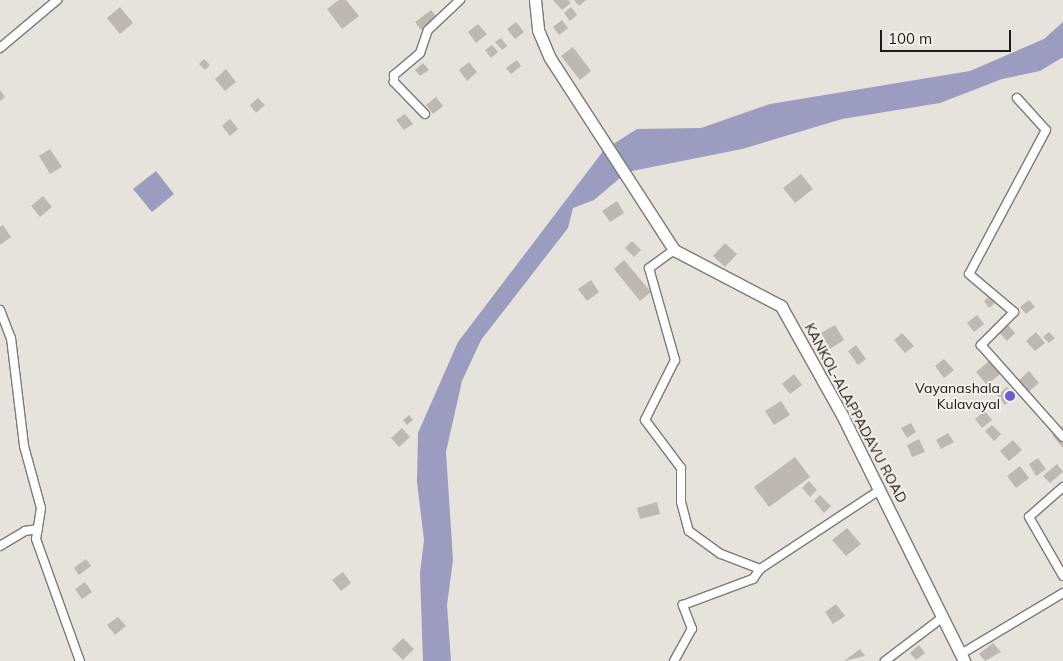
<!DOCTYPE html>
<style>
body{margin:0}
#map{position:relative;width:1063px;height:661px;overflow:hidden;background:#e6e2dc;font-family:Mulish,sans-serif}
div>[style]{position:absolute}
.water>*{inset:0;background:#9b9cbf}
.building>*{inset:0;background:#bdb8b2}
.roads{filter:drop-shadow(1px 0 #7e7a75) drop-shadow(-1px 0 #7e7a75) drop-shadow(0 1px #7e7a75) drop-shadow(0 -1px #7e7a75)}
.minor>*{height:8px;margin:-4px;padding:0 4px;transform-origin:4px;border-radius:4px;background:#fff}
.secondary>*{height:11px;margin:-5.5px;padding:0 5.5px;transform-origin:5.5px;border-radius:5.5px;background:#fff}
.dots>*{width:14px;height:14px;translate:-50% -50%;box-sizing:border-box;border:2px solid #f4efe9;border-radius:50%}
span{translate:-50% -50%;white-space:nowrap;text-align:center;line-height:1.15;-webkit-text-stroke:4px #f4efe9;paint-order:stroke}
.poi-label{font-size:14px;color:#1c1b18}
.right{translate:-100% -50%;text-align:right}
.street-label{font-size:14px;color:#1c1b18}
.scale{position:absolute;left:880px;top:30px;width:131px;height:22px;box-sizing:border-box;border:2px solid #1c1b18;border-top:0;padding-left:6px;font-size:15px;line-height:18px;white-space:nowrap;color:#1c1b18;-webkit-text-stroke:4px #f4efe9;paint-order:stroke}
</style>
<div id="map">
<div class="water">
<i style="clip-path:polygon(1063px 22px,1063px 57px,1040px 71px,1002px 79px,940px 103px,842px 119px,742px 149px,627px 172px,594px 200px,573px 208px,568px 228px,481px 340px,462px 381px,446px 452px,453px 560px,447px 605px,451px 661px,423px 661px,420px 573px,424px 540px,417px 482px,418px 433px,458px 342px,604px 150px,637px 129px,701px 128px,770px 104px,970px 71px,1044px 39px)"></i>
<i style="clip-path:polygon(156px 171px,174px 194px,152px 212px,133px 189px)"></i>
</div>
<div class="building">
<i style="clip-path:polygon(339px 0,346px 0,359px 16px,342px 29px,327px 9px)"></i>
<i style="clip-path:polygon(553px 0,568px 0,571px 3px,562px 10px)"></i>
<i style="clip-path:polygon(574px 0,586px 0,579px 6px)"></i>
<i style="clip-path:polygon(120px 7px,133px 23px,120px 34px,107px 18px)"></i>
<i style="clip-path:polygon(571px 7px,577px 15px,570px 21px,564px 13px)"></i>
<i style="clip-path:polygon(431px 10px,437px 17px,421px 30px,415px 22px)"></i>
<i style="clip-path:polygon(562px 20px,568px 28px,559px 35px,553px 27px)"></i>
<i style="clip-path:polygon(516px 22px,524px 32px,515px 39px,507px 29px)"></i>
<i style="clip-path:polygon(478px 24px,487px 34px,476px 43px,468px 32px)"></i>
<i style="clip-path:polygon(501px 38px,507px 46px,502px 50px,495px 42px)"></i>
<i style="clip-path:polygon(492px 45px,498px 52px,491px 58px,485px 50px)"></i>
<i style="clip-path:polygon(573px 47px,591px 71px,580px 80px,561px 56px)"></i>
<i style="clip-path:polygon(204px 59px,210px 65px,205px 70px,199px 64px)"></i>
<i style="clip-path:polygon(517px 60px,521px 66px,511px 74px,506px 68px)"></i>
<i style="clip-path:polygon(469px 62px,477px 72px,467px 81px,459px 70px)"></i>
<i style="clip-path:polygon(423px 63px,429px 70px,420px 76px,415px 70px)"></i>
<i style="clip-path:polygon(226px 69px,236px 82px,225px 91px,215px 79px)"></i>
<i style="clip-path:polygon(0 90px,5px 97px,0 101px)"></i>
<i style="clip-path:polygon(436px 97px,443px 106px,433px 114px,426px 105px)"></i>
<i style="clip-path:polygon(258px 98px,265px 105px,256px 113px,250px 105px)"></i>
<i style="clip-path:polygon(405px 114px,413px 124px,404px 130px,396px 120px)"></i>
<i style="clip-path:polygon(230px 119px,238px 129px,230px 136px,222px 126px)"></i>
<i style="clip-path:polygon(50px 149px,62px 167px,50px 174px,39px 156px)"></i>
<i style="clip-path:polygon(801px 174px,813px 189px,795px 203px,783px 188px)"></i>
<i style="clip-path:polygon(43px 196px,52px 207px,40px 217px,31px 206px)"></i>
<i style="clip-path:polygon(617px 201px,624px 213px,610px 222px,602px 211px)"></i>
<i style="clip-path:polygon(3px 225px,11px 237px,0 245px,0 227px)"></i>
<i style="clip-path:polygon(632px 241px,641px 250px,634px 257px,625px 248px)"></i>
<i style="clip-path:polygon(725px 243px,737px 254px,725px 267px,713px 256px)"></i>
<i style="clip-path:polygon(624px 260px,651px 292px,640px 301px,614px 269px)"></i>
<i style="clip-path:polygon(591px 280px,599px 292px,587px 301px,578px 289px)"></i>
<i style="clip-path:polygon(990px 296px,995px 303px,989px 308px,984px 301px)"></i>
<i style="clip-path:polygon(1029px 300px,1035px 307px,1026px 314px,1020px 307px)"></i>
<i style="clip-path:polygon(977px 315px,984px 324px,974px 332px,967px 323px)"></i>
<i style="clip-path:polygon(835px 325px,844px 340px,830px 349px,821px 333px)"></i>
<i style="clip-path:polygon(1008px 325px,1015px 333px,1007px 341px,999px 332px)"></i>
<i style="clip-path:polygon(1036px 332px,1045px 343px,1035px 351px,1026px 341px)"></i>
<i style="clip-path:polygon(1049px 332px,1055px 338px,1049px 343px,1043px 337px)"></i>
<i style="clip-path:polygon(902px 333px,914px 346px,905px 353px,894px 340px)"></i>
<i style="clip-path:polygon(856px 345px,866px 359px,858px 365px,848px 351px)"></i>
<i style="clip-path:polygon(944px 359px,954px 370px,944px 378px,935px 366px)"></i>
<i style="clip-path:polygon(989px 361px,1000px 374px,987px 385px,976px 372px)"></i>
<i style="clip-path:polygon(1029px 371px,1039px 383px,1027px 393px,1017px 382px)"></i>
<i style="clip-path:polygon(794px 374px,802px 385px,790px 394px,782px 384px)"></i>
<i style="clip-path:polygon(1007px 387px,1015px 397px,1005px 405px,997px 395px)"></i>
<i style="clip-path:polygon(781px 401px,790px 415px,774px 425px,765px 411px)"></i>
<i style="clip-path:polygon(985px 411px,992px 420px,982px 428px,975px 419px)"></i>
<i style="clip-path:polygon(409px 415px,413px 420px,407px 425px,403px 420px)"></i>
<i style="clip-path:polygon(911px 423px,916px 432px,907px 438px,901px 428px)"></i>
<i style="clip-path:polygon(992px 425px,1001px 434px,994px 441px,985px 431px)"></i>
<i style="clip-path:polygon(1063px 426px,1063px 448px,1052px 435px)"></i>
<i style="clip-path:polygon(402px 428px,410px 437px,399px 447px,391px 438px)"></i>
<i style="clip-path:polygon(948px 433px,954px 442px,941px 449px,936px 440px)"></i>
<i style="clip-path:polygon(919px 439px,925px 452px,912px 457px,907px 445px)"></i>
<i style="clip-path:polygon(1013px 440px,1022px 450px,1009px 461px,1000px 451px)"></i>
<i style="clip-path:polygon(795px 457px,810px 477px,769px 507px,754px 487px)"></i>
<i style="clip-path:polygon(1038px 458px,1046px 469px,1036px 476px,1029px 464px)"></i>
<i style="clip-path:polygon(1057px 464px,1063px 472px,1050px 483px,1043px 476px)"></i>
<i style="clip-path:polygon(1020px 466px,1029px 478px,1016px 488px,1007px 476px)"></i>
<i style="clip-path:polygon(809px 481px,817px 490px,810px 497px,802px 488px)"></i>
<i style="clip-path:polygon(820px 495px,831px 506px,824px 513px,814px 501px)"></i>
<i style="clip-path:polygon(657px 502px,660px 514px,640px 519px,637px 508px)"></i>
<i style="clip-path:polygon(847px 528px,861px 544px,846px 556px,832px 540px)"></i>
<i style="clip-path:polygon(86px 559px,91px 566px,79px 575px,74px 568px)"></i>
<i style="clip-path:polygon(343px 572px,351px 583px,341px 591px,332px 580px)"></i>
<i style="clip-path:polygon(85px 582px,92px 592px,82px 599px,75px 589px)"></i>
<i style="clip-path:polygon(836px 604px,845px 616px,833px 624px,825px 612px)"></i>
<i style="clip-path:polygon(118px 617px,126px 626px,115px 635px,107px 625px)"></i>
<i style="clip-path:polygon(403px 638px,414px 649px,403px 660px,392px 649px)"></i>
<i style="clip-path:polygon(993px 643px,1001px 652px,985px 661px,979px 654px)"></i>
<i style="clip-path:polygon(919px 645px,925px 653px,916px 660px,910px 653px)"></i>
<i style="clip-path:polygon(860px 649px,865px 656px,844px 661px)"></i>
</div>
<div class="roads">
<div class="minor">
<i style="left:0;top:48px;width:75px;rotate:-40.1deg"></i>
<i style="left:1017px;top:98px;width:43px;rotate:47.8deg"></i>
<i style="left:1046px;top:130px;width:163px;rotate:118.1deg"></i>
<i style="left:969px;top:274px;width:59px;rotate:40.2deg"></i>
<i style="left:1014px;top:312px;width:47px;rotate:135deg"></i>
<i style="left:981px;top:345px;width:123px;rotate:48.3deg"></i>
<i style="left:425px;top:114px;width:45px;rotate:-134.1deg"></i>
<i style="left:394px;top:82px;width:7px;rotate:-90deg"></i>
<i style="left:394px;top:75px;width:34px;rotate:-40deg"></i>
<i style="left:420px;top:53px;width:24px;rotate:-71deg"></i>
<i style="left:428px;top:30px;width:44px;rotate:-43.2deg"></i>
<i style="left:674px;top:250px;width:31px;rotate:144deg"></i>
<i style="left:649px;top:268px;width:96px;rotate:74.2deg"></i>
<i style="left:675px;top:360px;width:67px;rotate:116.6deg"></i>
<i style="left:645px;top:420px;width:60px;rotate:53.1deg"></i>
<i style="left:681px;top:468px;width:34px;rotate:90deg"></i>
<i style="left:681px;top:502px;width:30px;rotate:75deg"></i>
<i style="left:689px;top:531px;width:39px;rotate:36deg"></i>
<i style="left:721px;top:554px;width:42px;rotate:21deg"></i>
<i style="left:760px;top:569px;width:144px;rotate:-33.4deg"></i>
<i style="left:0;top:310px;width:30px;rotate:69deg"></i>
<i style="left:11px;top:338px;width:109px;rotate:83.1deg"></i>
<i style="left:24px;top:446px;width:64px;rotate:74.7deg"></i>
<i style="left:41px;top:508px;width:31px;rotate:99deg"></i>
<i style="left:36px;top:539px;width:130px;rotate:70.2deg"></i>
<i style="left:1063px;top:487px;width:45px;rotate:138.6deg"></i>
<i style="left:1029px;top:517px;width:68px;rotate:60deg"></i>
<i style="left:0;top:546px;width:29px;rotate:-31deg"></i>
<i style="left:25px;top:531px;width:13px;rotate:-9deg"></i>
<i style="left:961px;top:654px;width:119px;rotate:-30.9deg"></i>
<i style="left:674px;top:661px;width:37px;rotate:-61deg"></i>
<i style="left:692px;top:629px;width:26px;rotate:-111deg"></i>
<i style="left:683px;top:605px;width:75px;rotate:-20.4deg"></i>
<i style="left:753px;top:579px;width:12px;rotate:-55deg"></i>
<i style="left:885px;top:661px;width:73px;rotate:-37.2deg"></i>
</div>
<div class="secondary">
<i style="left:535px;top:0;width:30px;rotate:84deg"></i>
<i style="left:538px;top:30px;width:30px;rotate:67deg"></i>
<i style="left:550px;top:58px;width:229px;rotate:57.1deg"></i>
<i style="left:674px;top:250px;width:121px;rotate:27.6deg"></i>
<i style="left:781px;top:306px;width:125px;rotate:60.8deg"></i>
<i style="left:842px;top:415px;width:275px;rotate:63.6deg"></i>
</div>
</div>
<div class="dots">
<i style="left:1010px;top:396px;background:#6b5cd6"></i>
</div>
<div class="poi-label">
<span class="right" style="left:1000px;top:396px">Vayanashala<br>Kulavayal</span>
</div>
<div class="street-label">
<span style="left:856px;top:413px;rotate:62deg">KANKOL-ALAPPADAVU ROAD</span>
</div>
<div class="scale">100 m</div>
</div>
